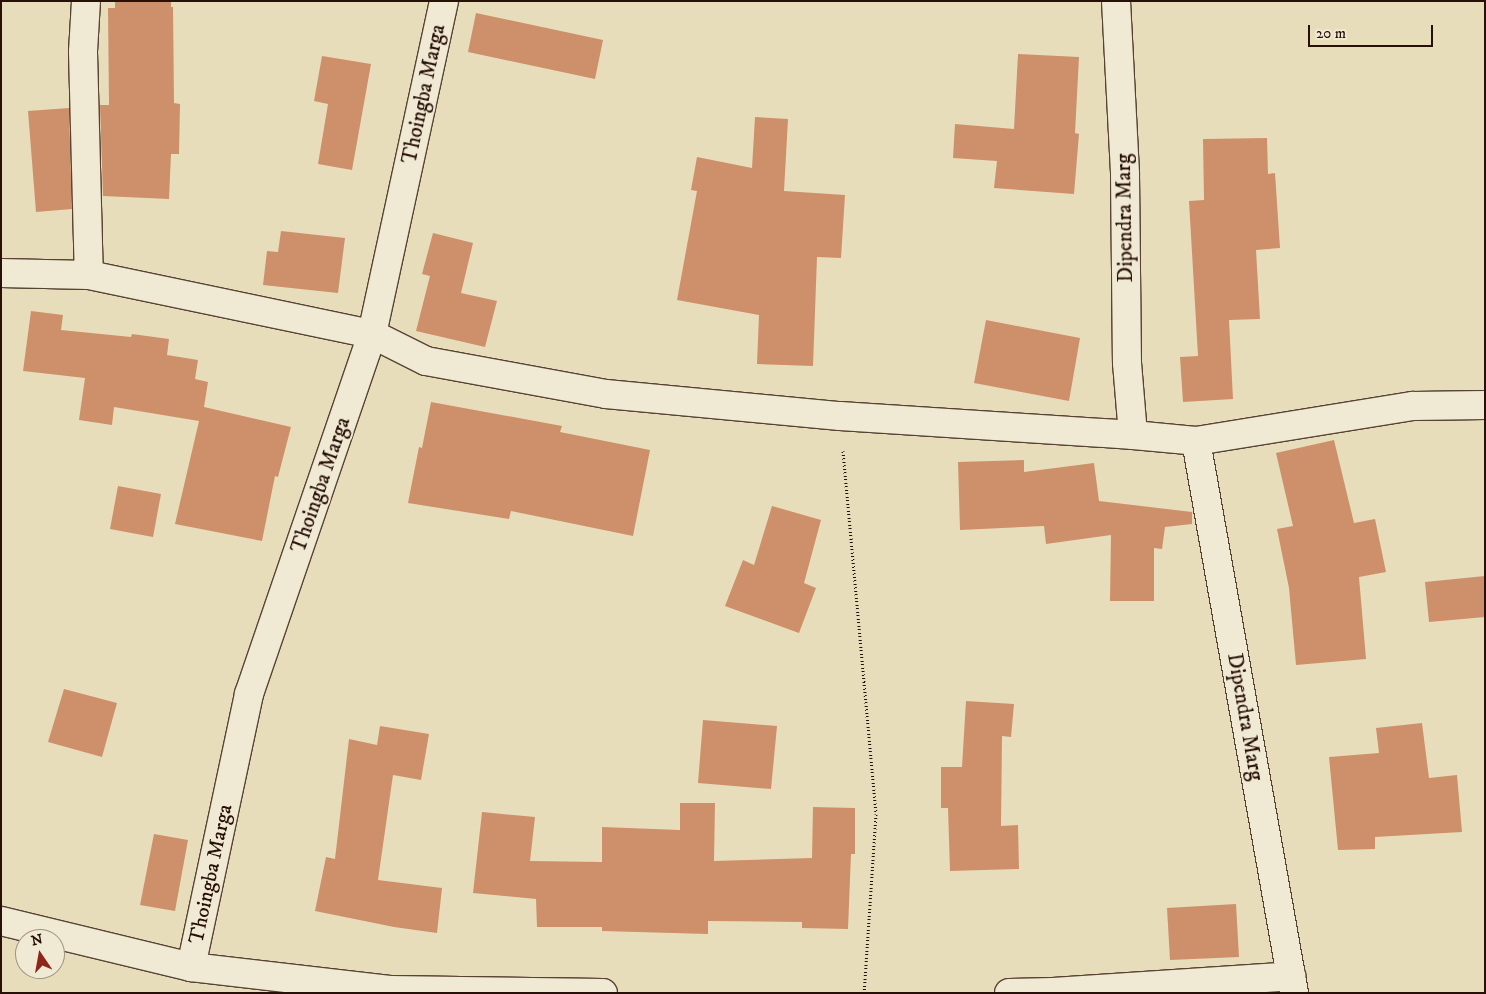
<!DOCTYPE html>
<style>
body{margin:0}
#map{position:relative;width:1486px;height:994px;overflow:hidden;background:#e8ddbb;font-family:"IM FELL DW Pica",serif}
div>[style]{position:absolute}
.building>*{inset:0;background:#cd906a}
.path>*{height:3px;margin-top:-1.5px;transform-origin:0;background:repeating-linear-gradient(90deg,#271007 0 1px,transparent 0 3.5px)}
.roads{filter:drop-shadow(1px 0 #574334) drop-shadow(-1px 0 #574334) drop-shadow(0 1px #574334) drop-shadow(0 -1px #574334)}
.minor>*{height:28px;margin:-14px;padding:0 14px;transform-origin:14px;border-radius:14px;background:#f0e9d3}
span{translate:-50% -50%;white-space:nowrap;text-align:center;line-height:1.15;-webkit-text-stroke:4px #f0e9d3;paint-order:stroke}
.street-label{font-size:21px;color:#271007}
.frame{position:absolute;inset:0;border:2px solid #271007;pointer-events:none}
.north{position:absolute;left:15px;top:929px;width:50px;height:50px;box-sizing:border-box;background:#f0e9d3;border:1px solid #a09281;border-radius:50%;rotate:348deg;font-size:14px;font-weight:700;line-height:20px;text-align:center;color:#271007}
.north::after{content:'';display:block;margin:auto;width:18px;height:22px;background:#8f2418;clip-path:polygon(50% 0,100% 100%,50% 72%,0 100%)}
.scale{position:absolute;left:1308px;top:25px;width:125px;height:22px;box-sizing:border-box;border:2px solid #271007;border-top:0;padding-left:6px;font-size:15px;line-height:18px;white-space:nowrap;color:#271007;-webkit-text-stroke:4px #f0e9d3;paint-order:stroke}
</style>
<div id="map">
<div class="building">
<i style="clip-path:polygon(115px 1px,171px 1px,171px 7px,173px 7px,174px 103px,180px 104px,179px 154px,171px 154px,169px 199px,103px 196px,100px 105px,109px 105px,108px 8px,115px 8px)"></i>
<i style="clip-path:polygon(476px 13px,603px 40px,595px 79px,468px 52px)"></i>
<i style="clip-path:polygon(1018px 54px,1079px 57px,1075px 133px,1079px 134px,1074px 194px,994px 188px,997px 161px,953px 158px,955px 124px,1014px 129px)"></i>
<i style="clip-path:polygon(322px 56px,371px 64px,352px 170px,318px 164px,328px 104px,314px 101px)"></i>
<i style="clip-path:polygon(69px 108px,72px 209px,36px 212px,28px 111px)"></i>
<i style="clip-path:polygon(755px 117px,788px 119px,784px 191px,845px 195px,841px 258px,817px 257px,813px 366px,757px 364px,759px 315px,677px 300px,697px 191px,691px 190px,697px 157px,752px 168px)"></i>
<i style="clip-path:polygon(1267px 138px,1268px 174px,1275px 173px,1280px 248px,1256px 250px,1260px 319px,1229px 320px,1233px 399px,1183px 402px,1180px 357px,1198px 356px,1189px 201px,1204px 200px,1203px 139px)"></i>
<i style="clip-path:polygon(281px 231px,345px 238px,338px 293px,263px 285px,267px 251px,278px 252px)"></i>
<i style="clip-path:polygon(433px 233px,473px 243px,461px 293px,497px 301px,485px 347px,416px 331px,430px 276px,422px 274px)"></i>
<i style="clip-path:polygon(31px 311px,63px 315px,61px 330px,131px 337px,132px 334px,169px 339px,167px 355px,198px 360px,195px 379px,208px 382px,204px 407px,291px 427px,278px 477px,275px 476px,262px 541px,175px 524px,199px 421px,114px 407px,112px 425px,79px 420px,85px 378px,23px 371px)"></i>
<i style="clip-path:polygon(986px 320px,1080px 338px,1069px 401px,974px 383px)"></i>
<i style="clip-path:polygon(431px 402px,562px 426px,560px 432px,650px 450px,633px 536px,511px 511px,509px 519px,408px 503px,419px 447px,422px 448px)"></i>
<i style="clip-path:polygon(1334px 440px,1354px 523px,1375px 519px,1386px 572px,1359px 577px,1366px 659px,1296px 665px,1289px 588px,1277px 529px,1293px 526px,1276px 453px)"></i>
<i style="clip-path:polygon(1024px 460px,1024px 472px,1094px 463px,1099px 501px,1192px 512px,1192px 524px,1165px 527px,1162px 549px,1154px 548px,1154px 601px,1110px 601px,1111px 535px,1046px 544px,1044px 526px,960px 530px,958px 462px)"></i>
<i style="clip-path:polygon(118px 486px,161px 494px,153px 537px,110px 529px)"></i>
<i style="clip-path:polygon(772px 506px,821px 520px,804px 583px,816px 588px,799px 633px,725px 606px,743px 560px,754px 565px)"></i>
<i style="clip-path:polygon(1485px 576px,1485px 617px,1429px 622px,1425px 582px)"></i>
<i style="clip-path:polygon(64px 689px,117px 703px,102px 757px,48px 742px)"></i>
<i style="clip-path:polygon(966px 701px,1014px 704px,1011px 737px,1002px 736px,1001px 826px,1018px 825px,1019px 869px,950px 871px,948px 808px,941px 808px,941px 767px,962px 767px)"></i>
<i style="clip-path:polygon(703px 720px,777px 726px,771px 789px,698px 783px)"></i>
<i style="clip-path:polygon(1422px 723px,1429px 778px,1457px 775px,1462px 832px,1375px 837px,1375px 849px,1338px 850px,1329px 757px,1379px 753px,1376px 728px)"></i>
<i style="clip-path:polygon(380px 726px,429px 734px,421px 780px,393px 775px,378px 880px,442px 888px,437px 933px,394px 927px,315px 911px,326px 857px,335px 859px,349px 739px,377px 745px)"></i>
<i style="clip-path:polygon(680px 803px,715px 803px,714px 861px,812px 858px,813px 807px,855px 808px,855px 854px,851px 854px,848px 929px,802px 928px,802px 922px,708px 921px,708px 934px,602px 931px,602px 927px,537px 927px,536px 899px,473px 893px,482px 812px,535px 817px,530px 861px,602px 862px,602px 827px,680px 830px)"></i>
<i style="clip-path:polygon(154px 834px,188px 840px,175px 911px,140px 905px)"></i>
<i style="clip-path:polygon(1236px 904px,1239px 957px,1170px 960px,1167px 908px)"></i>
</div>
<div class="path">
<i style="left:843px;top:451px;width:364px;rotate:84.8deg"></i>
<i style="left:876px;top:814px;width:179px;rotate:93.8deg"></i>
</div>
<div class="roads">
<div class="minor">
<i style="left:86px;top:1px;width:51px;rotate:93.4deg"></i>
<i style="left:83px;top:52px;width:223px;rotate:88.5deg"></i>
<i style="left:1116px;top:1px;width:174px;rotate:87deg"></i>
<i style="left:1125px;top:175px;width:188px;rotate:89.4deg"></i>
<i style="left:1127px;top:363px;width:72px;rotate:85.2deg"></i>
<i style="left:1px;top:273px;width:88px;rotate:1.3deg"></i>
<i style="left:89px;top:275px;width:289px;rotate:11.8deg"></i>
<i style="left:372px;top:334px;width:60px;rotate:26.6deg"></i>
<i style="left:426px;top:361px;width:183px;rotate:10.4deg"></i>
<i style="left:606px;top:394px;width:235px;rotate:5.4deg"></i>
<i style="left:840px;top:416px;width:294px;rotate:3.7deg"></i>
<i style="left:1133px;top:435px;width:63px;rotate:5.4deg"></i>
<i style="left:1196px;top:441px;width:220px;rotate:-9.2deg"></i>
<i style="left:1413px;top:406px;width:72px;rotate:-0.8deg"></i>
<i style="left:1196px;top:441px;width:561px;rotate:79.93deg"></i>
<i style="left:1px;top:921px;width:195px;rotate:13.6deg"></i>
<i style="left:191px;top:967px;width:200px;rotate:6.6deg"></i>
<i style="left:390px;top:990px;width:213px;rotate:0.8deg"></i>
<i style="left:191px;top:967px;width:279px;rotate:-78deg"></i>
<i style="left:249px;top:694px;width:380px;rotate:-71.1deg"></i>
<i style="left:372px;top:334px;width:341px;rotate:-77.8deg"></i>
<i style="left:1009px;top:993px;width:44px;rotate:-1.3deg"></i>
<i style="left:1053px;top:992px;width:239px;rotate:-3.8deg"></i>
</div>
</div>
<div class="street-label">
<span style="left:424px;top:94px;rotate:-78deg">Thoingba Marga</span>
<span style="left:1125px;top:218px;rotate:-91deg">Dipendra Marg</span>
<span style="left:321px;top:485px;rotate:-71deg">Thoingba Marga</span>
<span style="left:1245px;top:717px;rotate:80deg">Dipendra Marg</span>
<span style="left:211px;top:874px;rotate:-78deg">Thoingba Marga</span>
</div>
<div class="frame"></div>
<div class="north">N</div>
<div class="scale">20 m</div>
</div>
